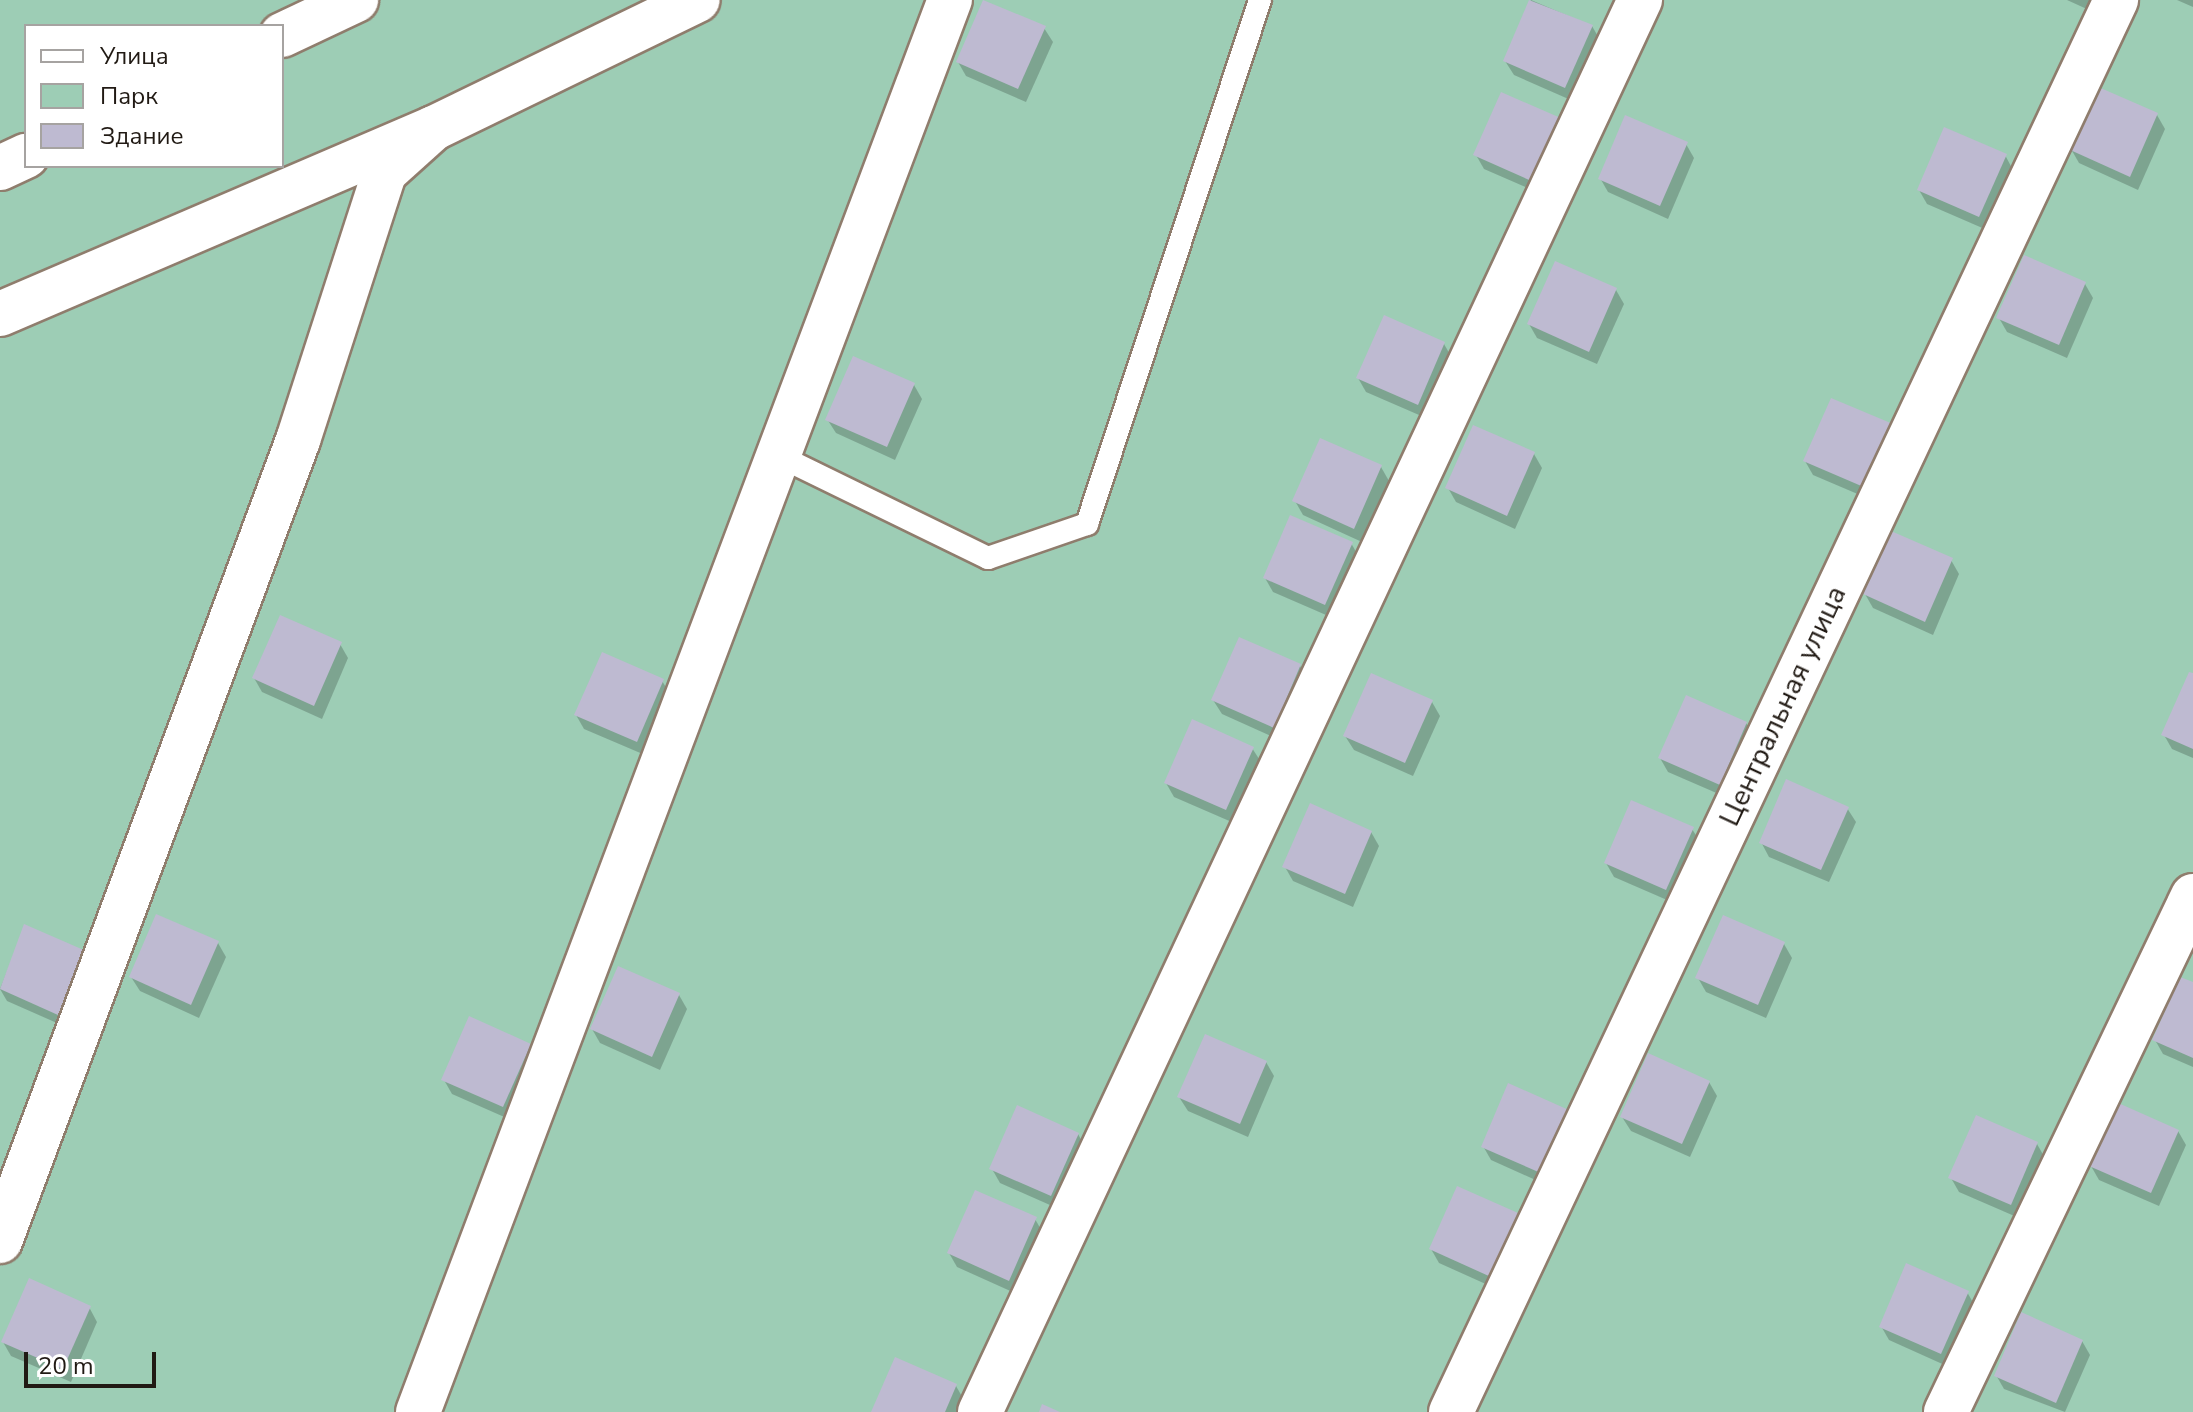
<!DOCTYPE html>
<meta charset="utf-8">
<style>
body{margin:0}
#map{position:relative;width:2193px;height:1412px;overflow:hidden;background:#fef1e7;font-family:"Nunito Sans",sans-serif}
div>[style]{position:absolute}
.green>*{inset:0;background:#9dcdb5}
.shadow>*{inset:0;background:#0003}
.building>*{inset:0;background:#bebad1}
.roads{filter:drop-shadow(2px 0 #8f7d6d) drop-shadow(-2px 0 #8f7d6d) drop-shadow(0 2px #8f7d6d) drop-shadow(0 -2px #8f7d6d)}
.lane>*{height:22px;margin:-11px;padding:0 11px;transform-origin:11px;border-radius:11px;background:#fff}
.street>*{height:44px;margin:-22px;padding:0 22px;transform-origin:22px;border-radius:22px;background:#fff}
span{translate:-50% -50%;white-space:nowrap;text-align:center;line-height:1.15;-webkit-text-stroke:6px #fff;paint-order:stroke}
.street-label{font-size:28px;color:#211a14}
.legend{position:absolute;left:24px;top:24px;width:260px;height:144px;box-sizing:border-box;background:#fff;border:2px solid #a6a3a1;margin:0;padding:10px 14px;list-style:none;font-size:24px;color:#211a14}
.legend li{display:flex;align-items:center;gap:16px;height:40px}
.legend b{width:40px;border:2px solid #a6a3a1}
.scale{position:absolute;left:24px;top:1352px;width:132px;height:36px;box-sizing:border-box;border:4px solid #211a14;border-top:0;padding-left:10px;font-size:24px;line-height:28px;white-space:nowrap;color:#211a14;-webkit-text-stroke:6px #fff;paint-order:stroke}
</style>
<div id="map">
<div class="green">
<i style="clip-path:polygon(evenodd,0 0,2193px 0,2193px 1412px,0 1412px,0 0,26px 26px,282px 26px,282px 166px,26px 166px,26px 26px)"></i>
</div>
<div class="shadow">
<i style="clip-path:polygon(1531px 0,1592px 26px,1600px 40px,1573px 101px,1514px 75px,1505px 61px)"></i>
<i style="clip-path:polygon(2067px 0,2094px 0,2089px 10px)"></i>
<i style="clip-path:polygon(2177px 0,2193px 0,2193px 7px)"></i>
<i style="clip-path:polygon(1044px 28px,1053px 42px,1026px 102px,966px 76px,958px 62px)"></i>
<i style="clip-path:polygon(1502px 94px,1544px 195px,1484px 169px,1476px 155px)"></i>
<i style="clip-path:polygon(2157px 115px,2165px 129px,2138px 190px,2079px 163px,2071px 149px)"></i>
<i style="clip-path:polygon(1686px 144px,1694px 158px,1668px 219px,1608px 192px,1600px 178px)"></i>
<i style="clip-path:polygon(2005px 155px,2013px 170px,1987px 230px,1927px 204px,1919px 190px)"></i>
<i style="clip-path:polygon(2085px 284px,2093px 298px,2067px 358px,2007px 332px,1999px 318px)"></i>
<i style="clip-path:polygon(1616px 290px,1624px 304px,1597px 364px,1537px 338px,1529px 324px)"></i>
<i style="clip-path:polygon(1444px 344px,1452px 358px,1426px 418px,1366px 392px,1358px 378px)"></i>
<i style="clip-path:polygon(914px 385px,922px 399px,895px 460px,836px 433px,827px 419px)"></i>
<i style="clip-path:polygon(1832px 400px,1874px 501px,1813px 475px,1805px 461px)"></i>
<i style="clip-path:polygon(1534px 454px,1542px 468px,1515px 529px,1456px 502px,1448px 488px)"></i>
<i style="clip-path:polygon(1381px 467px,1389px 481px,1362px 542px,1303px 515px,1295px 501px)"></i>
<i style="clip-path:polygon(1351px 543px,1359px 557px,1333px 618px,1273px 592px,1265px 578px)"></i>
<i style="clip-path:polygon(1951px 560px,1959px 574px,1933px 635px,1873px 608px,1865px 594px)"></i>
<i style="clip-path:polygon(340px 644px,348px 658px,322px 719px,262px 692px,254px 678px)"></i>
<i style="clip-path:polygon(1300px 666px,1308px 680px,1282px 741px,1222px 714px,1213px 700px)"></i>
<i style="clip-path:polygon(2193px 676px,2193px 758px,2172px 749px,2164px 735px)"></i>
<i style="clip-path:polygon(662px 681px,671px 695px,645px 755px,584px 729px,576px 715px)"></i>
<i style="clip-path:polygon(1432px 702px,1440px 716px,1413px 776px,1354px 750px,1345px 736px)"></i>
<i style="clip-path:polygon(1746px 723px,1754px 738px,1728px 798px,1668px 772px,1660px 758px)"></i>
<i style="clip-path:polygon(1252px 748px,1261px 762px,1234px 823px,1174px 797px,1166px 783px)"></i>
<i style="clip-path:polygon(1847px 808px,1856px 822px,1829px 882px,1769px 857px,1761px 842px)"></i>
<i style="clip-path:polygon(1692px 829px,1701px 843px,1674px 903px,1614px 877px,1606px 863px)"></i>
<i style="clip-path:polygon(1371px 832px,1379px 846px,1353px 907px,1293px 881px,1285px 867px)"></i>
<i style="clip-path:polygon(25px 926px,85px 952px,66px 1027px,7px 1001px,0 989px)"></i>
<i style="clip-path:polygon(218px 943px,226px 957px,199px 1018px,140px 991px,131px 977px)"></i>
<i style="clip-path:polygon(1784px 944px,1792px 958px,1766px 1018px,1706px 992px,1698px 978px)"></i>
<i style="clip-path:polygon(2193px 985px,2193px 1067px,2163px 1054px,2155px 1040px)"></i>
<i style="clip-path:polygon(679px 995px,687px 1009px,660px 1070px,600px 1043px,592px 1029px)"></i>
<i style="clip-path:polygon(530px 1045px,538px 1059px,511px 1120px,452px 1094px,444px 1080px)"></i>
<i style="clip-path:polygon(1266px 1062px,1274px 1076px,1248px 1137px,1188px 1111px,1179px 1097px)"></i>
<i style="clip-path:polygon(1709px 1082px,1717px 1096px,1690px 1157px,1631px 1131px,1622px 1117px)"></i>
<i style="clip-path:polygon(1569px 1112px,1551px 1187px,1491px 1160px,1483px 1146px)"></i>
<i style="clip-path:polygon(2178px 1131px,2186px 1145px,2159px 1206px,2099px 1180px,2091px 1166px)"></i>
<i style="clip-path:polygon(1078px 1134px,1086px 1149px,1059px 1209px,1000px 1183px,992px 1169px)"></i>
<i style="clip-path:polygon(2037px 1144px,2045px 1158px,2019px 1218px,1959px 1192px,1951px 1178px)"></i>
<i style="clip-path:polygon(1517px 1215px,1525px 1229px,1499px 1290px,1439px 1263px,1431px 1249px)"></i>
<i style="clip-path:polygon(1035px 1219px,1043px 1233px,1017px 1294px,957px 1267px,949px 1253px)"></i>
<i style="clip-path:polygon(1967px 1292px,1975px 1306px,1949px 1367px,1889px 1340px,1881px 1326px)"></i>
<i style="clip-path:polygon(89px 1307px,97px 1322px,71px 1382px,11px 1356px,3px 1342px)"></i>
<i style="clip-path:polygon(2082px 1341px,2090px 1355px,2065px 1412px,2004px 1389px,1996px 1375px)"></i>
<i style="clip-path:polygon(956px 1386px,964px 1400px,959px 1412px,873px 1412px)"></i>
</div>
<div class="building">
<i style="clip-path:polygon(983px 0,1046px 26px,1018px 89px,956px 62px)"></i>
<i style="clip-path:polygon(1529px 0,1593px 25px,1565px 88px,1503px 61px)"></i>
<i style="clip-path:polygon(2096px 86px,2158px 113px,2130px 177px,2068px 149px)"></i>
<i style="clip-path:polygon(1501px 92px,1563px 119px,1536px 183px,1473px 155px)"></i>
<i style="clip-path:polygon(1625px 115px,1688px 142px,1660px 206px,1598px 179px)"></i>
<i style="clip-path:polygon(1944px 127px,2007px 154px,1979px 217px,1917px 190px)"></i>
<i style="clip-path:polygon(2024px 255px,2086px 282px,2059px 345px,1996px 318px)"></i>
<i style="clip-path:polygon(1555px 261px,1617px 288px,1589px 352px,1527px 324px)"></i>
<i style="clip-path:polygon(1384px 315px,1445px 342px,1418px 405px,1356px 378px)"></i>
<i style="clip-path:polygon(853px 356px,915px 383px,887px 447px,825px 420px)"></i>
<i style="clip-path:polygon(1831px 398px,1893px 424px,1866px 488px,1803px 461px)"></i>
<i style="clip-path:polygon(1473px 425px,1535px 452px,1507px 516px,1445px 488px)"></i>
<i style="clip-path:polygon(1320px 438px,1382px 465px,1354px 529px,1292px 501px)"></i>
<i style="clip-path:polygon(1290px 515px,1353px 542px,1325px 605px,1263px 578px)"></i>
<i style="clip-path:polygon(1891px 531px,1953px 558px,1925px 622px,1863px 594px)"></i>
<i style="clip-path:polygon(280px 615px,342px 642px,314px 706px,252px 678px)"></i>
<i style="clip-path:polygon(1239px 637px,1301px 664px,1274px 728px,1211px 700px)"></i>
<i style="clip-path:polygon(602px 652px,664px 679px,637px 742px,574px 715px)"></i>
<i style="clip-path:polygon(2189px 672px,2193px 673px,2193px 749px,2161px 735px)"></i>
<i style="clip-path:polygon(1371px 673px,1433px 700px,1405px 763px,1343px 736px)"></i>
<i style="clip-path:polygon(1686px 695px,1747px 722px,1720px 785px,1658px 758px)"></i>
<i style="clip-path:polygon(1192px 719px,1254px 747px,1226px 810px,1164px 783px)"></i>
<i style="clip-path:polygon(1786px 779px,1849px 807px,1821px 870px,1759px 843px)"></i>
<i style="clip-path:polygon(1631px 800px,1694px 827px,1666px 890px,1604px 863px)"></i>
<i style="clip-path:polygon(1310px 803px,1372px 831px,1345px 894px,1282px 867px)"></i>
<i style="clip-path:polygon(156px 914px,219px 941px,191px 1005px,129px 977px)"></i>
<i style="clip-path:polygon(1723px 915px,1785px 942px,1758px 1005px,1695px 978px)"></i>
<i style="clip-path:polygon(24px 924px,86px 951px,58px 1015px,0 989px)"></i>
<i style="clip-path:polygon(618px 966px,680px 993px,652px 1057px,590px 1029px)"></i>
<i style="clip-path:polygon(2180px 977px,2193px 982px,2193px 1058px,2152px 1040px)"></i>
<i style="clip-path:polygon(469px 1016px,531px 1044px,503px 1107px,441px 1080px)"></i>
<i style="clip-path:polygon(1205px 1034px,1267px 1061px,1240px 1124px,1177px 1097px)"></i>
<i style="clip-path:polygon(1648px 1053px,1710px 1081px,1682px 1144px,1620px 1117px)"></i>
<i style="clip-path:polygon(1508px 1083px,1571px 1111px,1543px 1174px,1481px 1147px)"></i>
<i style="clip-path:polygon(2116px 1102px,2179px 1130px,2151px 1193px,2089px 1166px)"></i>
<i style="clip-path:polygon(1017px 1105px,1079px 1133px,1051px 1196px,989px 1169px)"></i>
<i style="clip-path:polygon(1976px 1115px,2038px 1142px,2011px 1205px,1948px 1178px)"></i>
<i style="clip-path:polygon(1457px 1186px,1518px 1213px,1491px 1277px,1429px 1249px)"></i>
<i style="clip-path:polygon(975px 1190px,1037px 1217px,1009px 1281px,947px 1253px)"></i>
<i style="clip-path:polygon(1906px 1263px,1969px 1291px,1941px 1354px,1879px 1327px)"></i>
<i style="clip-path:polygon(29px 1278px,91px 1306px,63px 1369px,1px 1342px)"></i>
<i style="clip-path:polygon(2021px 1312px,2083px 1340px,2056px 1403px,1994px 1376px)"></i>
<i style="clip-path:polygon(895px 1357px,957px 1384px,945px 1412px,871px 1412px)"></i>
<i style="clip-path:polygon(1042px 1404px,1060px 1412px,1039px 1412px)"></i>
</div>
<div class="roads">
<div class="lane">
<i style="left:777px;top:455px;width:235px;rotate:26deg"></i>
<i style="left:988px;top:558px;width:105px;rotate:-19deg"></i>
<i style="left:1087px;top:524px;width:552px;rotate:-71.73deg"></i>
</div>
<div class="street">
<i style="left:282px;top:35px;width:82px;rotate:-25.3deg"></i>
<i style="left:0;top:168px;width:29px;rotate:-25deg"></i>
<i style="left:0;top:314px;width:472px;rotate:-23.2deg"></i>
<i style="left:434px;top:128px;width:293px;rotate:-25.9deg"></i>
<i style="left:0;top:1241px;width:855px;rotate:-69.59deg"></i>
<i style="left:298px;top:440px;width:281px;rotate:-72.1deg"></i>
<i style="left:384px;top:173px;width:67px;rotate:-42deg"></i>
<i style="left:418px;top:1412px;width:1509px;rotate:-69.36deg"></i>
<i style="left:980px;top:1412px;width:1559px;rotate:-64.95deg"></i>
<i style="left:1451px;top:1412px;width:1561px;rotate:-64.78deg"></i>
<i style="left:1946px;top:1412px;width:572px;rotate:-64.42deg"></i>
</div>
</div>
<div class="street-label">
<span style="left:1783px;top:706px;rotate:-65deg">Центральная улица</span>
</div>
<ul class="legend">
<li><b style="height:10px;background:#fff"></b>Улица</li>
<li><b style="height:22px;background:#9dcdb5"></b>Парк</li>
<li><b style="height:22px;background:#bebad1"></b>Здание</li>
</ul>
<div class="scale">20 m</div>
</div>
